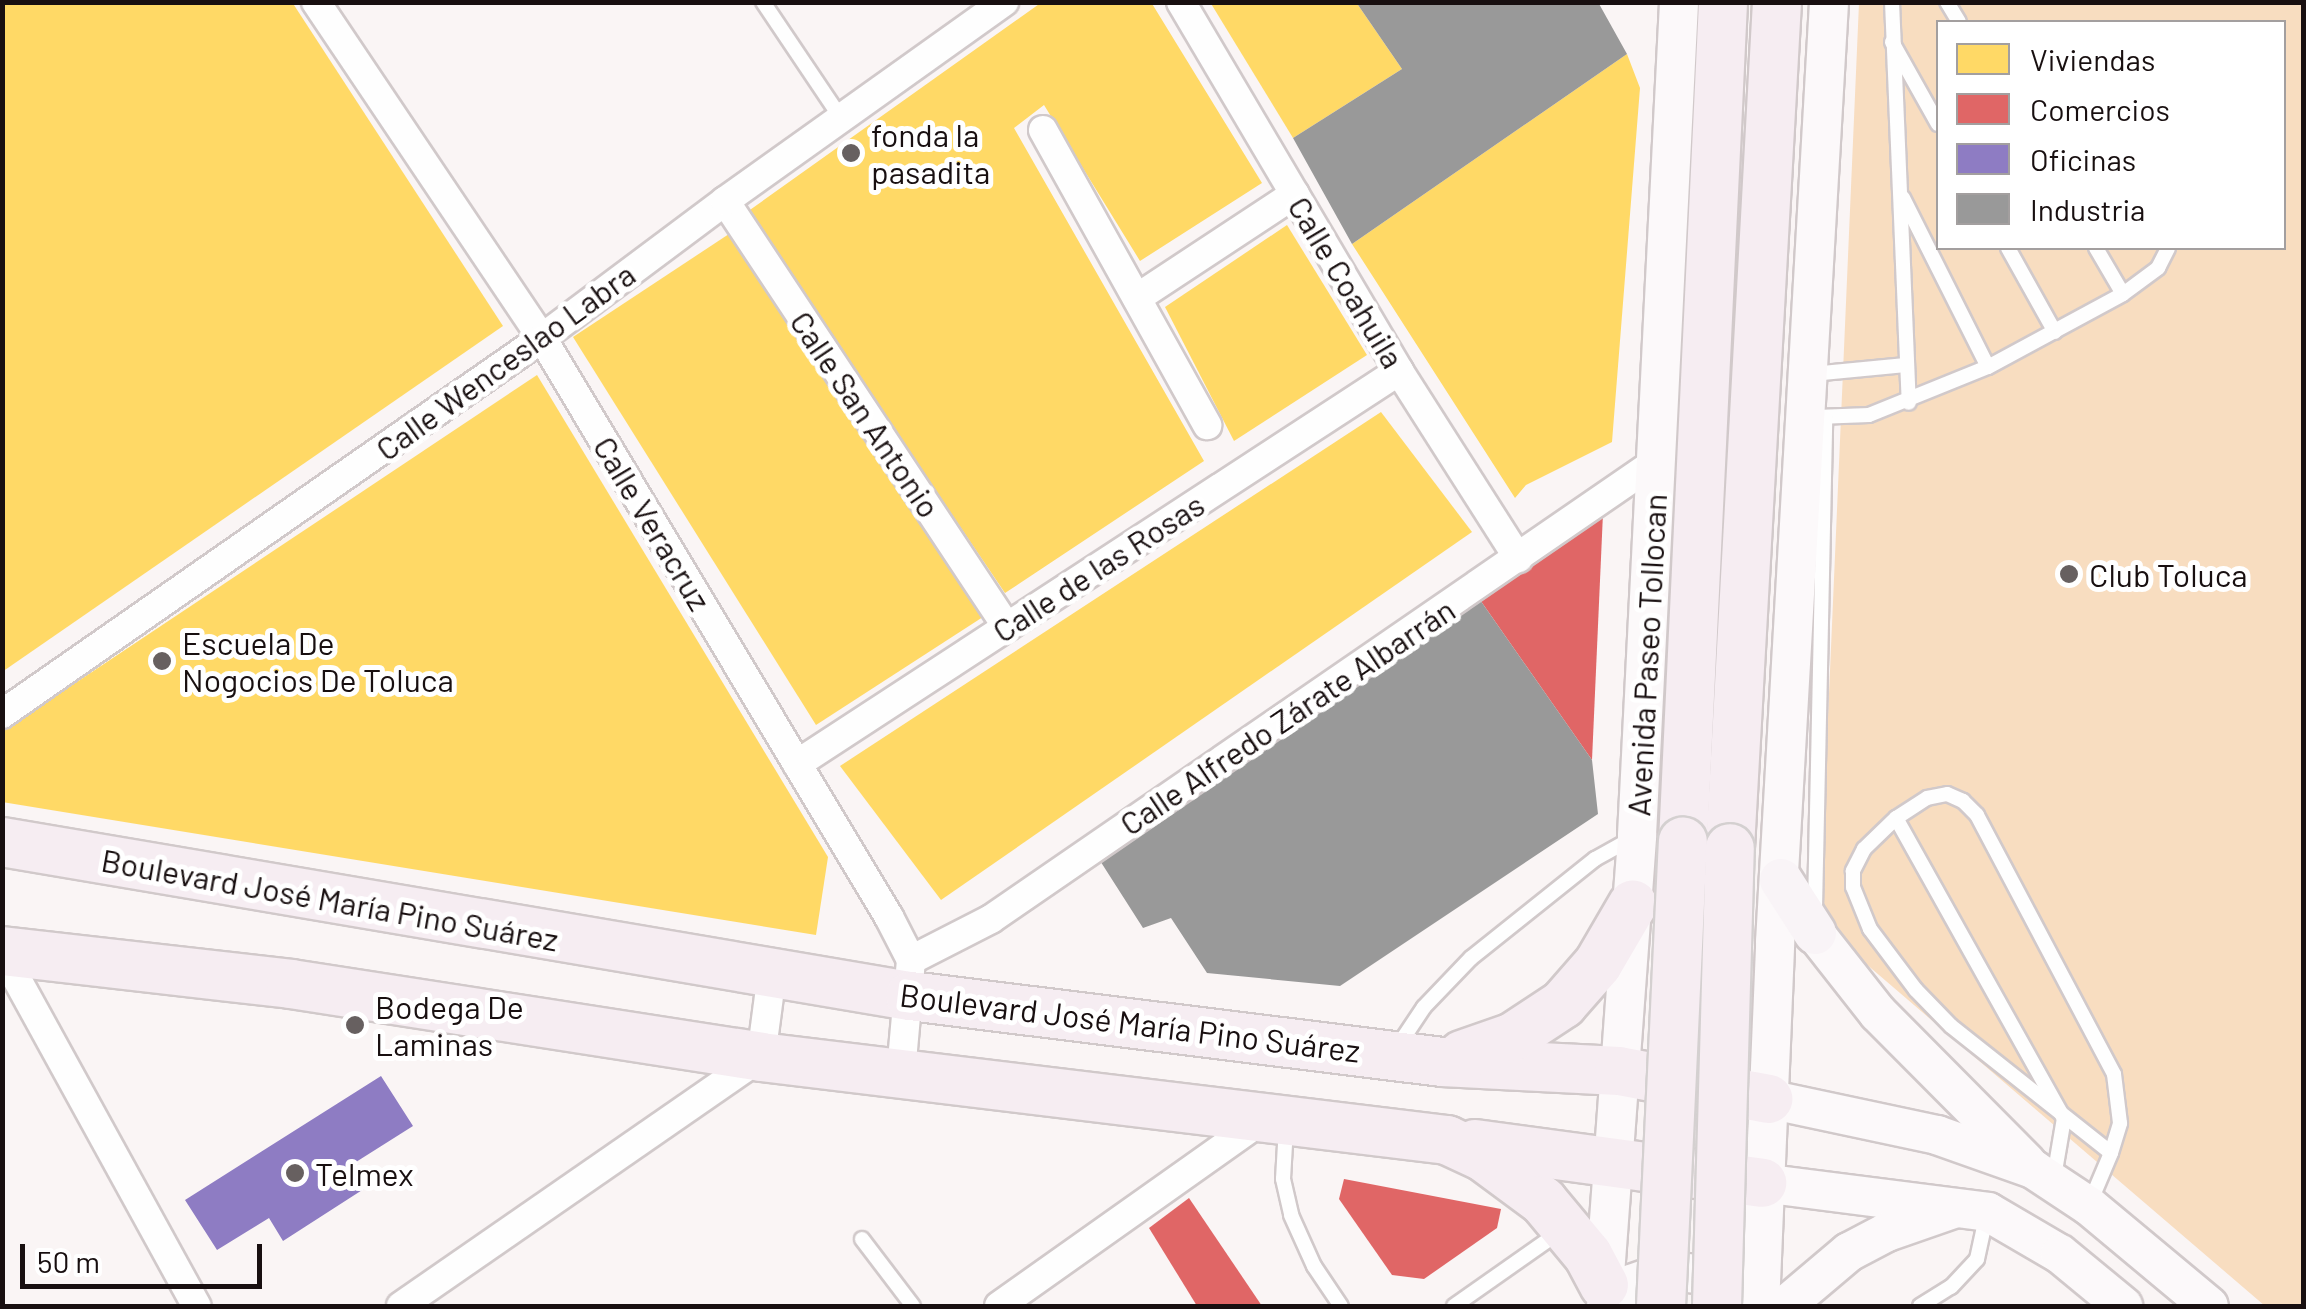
<!DOCTYPE html>
<meta charset="utf-8">
<style>
body{margin:0}
#map{position:relative;width:2306px;height:1309px;overflow:hidden;background:#faf5f5;font-family:Barlow,sans-serif}
div>[style]{position:absolute}
.green>*{inset:0;background:#f8ddc0}
.homes>*{inset:0;background:#ffd966}
.shops>*{inset:0;background:#e06666}
.offices>*{inset:0;background:#8e7cc3}
.industry>*{inset:0;background:#999}
.roads{filter:drop-shadow(2px 0 #d1c9ca) drop-shadow(-2px 0 #d1c9ca) drop-shadow(0 2px #d1c9ca) drop-shadow(0 -2px #d1c9ca)}
.lane>*{height:14px;margin:-7px;padding:0 7px;transform-origin:7px;border-radius:7px;background:#fefefe}
.street>*{height:28px;margin:-14px;padding:0 14px;transform-origin:14px;border-radius:14px;background:#fefefe}
.secondary>*{height:38px;margin:-19px;padding:0 19px;transform-origin:19px;border-radius:19px;background:#fcf9fa}
.primary>*{height:42px;margin:-21px;padding:0 21px;transform-origin:21px;border-radius:21px;background:#f9f4f7}
.highway>*{height:48px;margin:-24px;padding:0 24px;transform-origin:24px;border-radius:24px;background:#f6edf2}
.bridges{filter:drop-shadow(2px 0 #d4d0d0) drop-shadow(-2px 0 #d4d0d0) drop-shadow(0 2px #d4d0d0) drop-shadow(0 -2px #d4d0d0)}
.highway-bridge>*{height:48px;margin:-24px;padding:0 24px;transform-origin:24px;border-radius:24px;background:#f6edf2}
.dots>*{width:28px;height:28px;translate:-50% -50%;box-sizing:border-box;border:5px solid #fff;border-radius:50%}
span{translate:-50% -50%;white-space:nowrap;text-align:center;line-height:1.15;-webkit-text-stroke:10px #fff;paint-order:stroke}
.poi-label{font-size:32px;color:#180f10}
.left{translate:0 -50%;text-align:left}
.street-label{font-size:32px;color:#180f10}
.frame{position:absolute;inset:0;border:5px solid #180f10;pointer-events:none}
.legend{position:absolute;left:1936px;top:20px;width:350px;height:230px;box-sizing:border-box;background:#fff;border:2px solid #a39f9f;margin:0;padding:12px 18px;list-style:none;font-size:30px;color:#180f10}
.legend li{display:flex;align-items:center;gap:20px;height:50px}
.legend b{width:50px;border:2px solid #a39f9f}
.scale{position:absolute;left:20px;top:1244px;width:242px;height:45px;box-sizing:border-box;border:5px solid #180f10;border-top:0;padding-left:12px;font-size:30px;line-height:35px;white-space:nowrap;color:#180f10;-webkit-text-stroke:8px #fff;paint-order:stroke}
</style>
<div id="map">
<div class="green">
<i style="clip-path:polygon(evenodd,1859px 3px,2303px 3px,2303px 1306px,2265px 1306px,1858px 957px,1820px 901px,1859px 3px,1938px 22px,2284px 22px,2284px 248px,1938px 248px,1938px 22px)"></i>
</div>
<div class="homes">
<i style="clip-path:polygon(2px 2px,292px 2px,503px 326px,2px 672px)"></i>
<i style="clip-path:polygon(1042px 2px,1151px 2px,1262px 183px,1140px 261px,1044px 105px,1014px 128px,1204px 461px,1005px 593px,747px 212px)"></i>
<i style="clip-path:polygon(1210px 2px,1356px 2px,1402px 69px,1293px 138px)"></i>
<i style="clip-path:polygon(1627px 54px,1640px 88px,1612px 442px,1526px 485px,1515px 498px,1352px 244px)"></i>
<i style="clip-path:polygon(1287px 225px,1367px 355px,1234px 441px,1165px 307px)"></i>
<i style="clip-path:polygon(735px 230px,986px 615px,816px 725px,573px 337px)"></i>
<i style="clip-path:polygon(537px 375px,828px 857px,816px 935px,2px 802px,2px 732px)"></i>
<i style="clip-path:polygon(1381px 412px,1472px 532px,941px 900px,840px 766px)"></i>
</div>
<div class="shops">
<i style="clip-path:polygon(1603px 513px,1592px 760px,1478px 597px)"></i>
<i style="clip-path:polygon(1344px 1179px,1501px 1209px,1497px 1228px,1424px 1279px,1392px 1275px,1339px 1199px)"></i>
<i style="clip-path:polygon(1189px 1198px,1262px 1306px,1197px 1306px,1149px 1228px)"></i>
</div>
<div class="offices">
<i style="clip-path:polygon(381px 1076px,413px 1126px,356px 1162px,370px 1185px,283px 1241px,269px 1218px,217px 1250px,185px 1200px)"></i>
</div>
<div class="industry">
<i style="clip-path:polygon(1356px 2px,1598px 2px,1627px 54px,1352px 244px,1293px 138px,1402px 69px)"></i>
<i style="clip-path:polygon(1478px 597px,1592px 760px,1598px 814px,1340px 986px,1207px 973px,1171px 918px,1143px 928px,1097px 856px)"></i>
</div>
<div class="roads">
<div class="lane">
<i style="left:763px;top:2px;width:140px;rotate:56.1deg"></i>
<i style="left:1892px;top:2px;width:401px;rotate:87.6deg"></i>
<i style="left:1947px;top:2px;width:23px;rotate:59deg"></i>
<i style="left:1892px;top:42px;width:94px;rotate:60.7deg"></i>
<i style="left:1903px;top:198px;width:189px;rotate:63.3deg"></i>
<i style="left:2008px;top:248px;width:96px;rotate:60.8deg"></i>
<i style="left:2096px;top:248px;width:53px;rotate:59.6deg"></i>
<i style="left:1812px;top:374px;width:94px;rotate:-5.5deg"></i>
<i style="left:1817px;top:417px;width:52px;rotate:-2.2deg"></i>
<i style="left:1869px;top:415px;width:128px;rotate:-22deg"></i>
<i style="left:1988px;top:367px;width:153px;rotate:-28.4deg"></i>
<i style="left:2123px;top:294px;width:44px;rotate:-36.6deg"></i>
<i style="left:2158px;top:268px;width:22px;rotate:-63deg"></i>
<i style="left:1896px;top:818px;width:344px;rotate:60.8deg"></i>
<i style="left:2064px;top:1118px;width:60px;rotate:99.6deg"></i>
<i style="left:1815px;top:908px;width:491px;rotate:-88.8deg"></i>
<i style="left:1396px;top:1049px;width:50px;rotate:-56.3deg"></i>
<i style="left:1424px;top:1007px;width:68px;rotate:-46.2deg"></i>
<i style="left:1471px;top:958px;width:159px;rotate:-38.6deg"></i>
<i style="left:1595px;top:859px;width:41px;rotate:-29.1deg"></i>
<i style="left:1286px;top:1127px;width:52px;rotate:93.3deg"></i>
<i style="left:1283px;top:1179px;width:37px;rotate:77deg"></i>
<i style="left:1291px;top:1215px;width:56px;rotate:65.7deg"></i>
<i style="left:1314px;top:1266px;width:48px;rotate:56deg"></i>
<i style="left:2089px;top:1205px;width:56px;rotate:-67.1deg"></i>
<i style="left:2111px;top:1153px;width:31px;rotate:-73deg"></i>
<i style="left:2120px;top:1123px;width:49px;rotate:-97deg"></i>
<i style="left:2114px;top:1074px;width:293px;rotate:-117.9deg"></i>
<i style="left:1977px;top:815px;width:20px;rotate:-135deg"></i>
<i style="left:1963px;top:801px;width:17px;rotate:-156deg"></i>
<i style="left:1947px;top:794px;width:20px;rotate:169deg"></i>
<i style="left:1927px;top:798px;width:37px;rotate:147deg"></i>
<i style="left:1896px;top:818px;width:45px;rotate:135.9deg"></i>
<i style="left:1864px;top:849px;width:25px;rotate:117deg"></i>
<i style="left:1853px;top:871px;width:16px;rotate:90deg"></i>
<i style="left:1853px;top:887px;width:45px;rotate:68deg"></i>
<i style="left:1870px;top:929px;width:76px;rotate:53deg"></i>
<i style="left:1916px;top:990px;width:50px;rotate:45.8deg"></i>
<i style="left:1951px;top:1026px;width:204px;rotate:38.4deg"></i>
<i style="left:862px;top:1239px;width:84px;rotate:52.7deg"></i>
<i style="left:1454px;top:1306px;width:127px;rotate:-35.1deg"></i>
<i style="left:1920px;top:1306px;width:36px;rotate:-32deg"></i>
<i style="left:1951px;top:1287px;width:38px;rotate:-47deg"></i>
<i style="left:1977px;top:1259px;width:47px;rotate:-77.7deg"></i>
</div>
<div class="street">
<i style="left:316px;top:2px;width:405px;rotate:56.1deg"></i>
<i style="left:542px;top:338px;width:675px;rotate:59.07deg"></i>
<i style="left:889px;top:917px;width:48px;rotate:62.9deg"></i>
<i style="left:911px;top:960px;width:112px;rotate:95.1deg"></i>
<i style="left:1181px;top:2px;width:429px;rotate:59.4deg"></i>
<i style="left:1399px;top:371px;width:222px;rotate:57.5deg"></i>
<i style="left:1043px;top:130px;width:338px;rotate:60.9deg"></i>
<i style="left:725px;top:201px;width:511px;rotate:56.5deg"></i>
<i style="left:1137px;top:298px;width:189px;rotate:-33.4deg"></i>
<i style="left:2px;top:714px;width:658px;rotate:-34.85deg"></i>
<i style="left:542px;top:338px;width:229px;rotate:-36.8deg"></i>
<i style="left:725px;top:201px;width:343px;rotate:-35.5deg"></i>
<i style="left:797px;top:764px;width:719px;rotate:-33.14deg"></i>
<i style="left:2px;top:952px;width:404px;rotate:61.2deg"></i>
<i style="left:911px;top:960px;width:90px;rotate:-27.1deg"></i>
<i style="left:991px;top:919px;width:808px;rotate:-34.52deg"></i>
<i style="left:401px;top:1306px;width:438px;rotate:-34.7deg"></i>
<i style="left:761px;top:1057px;width:84px;rotate:-82.5deg"></i>
<i style="left:999px;top:1306px;width:324px;rotate:-35.3deg"></i>
</div>
<div class="secondary">
<i style="left:1815px;top:933px;width:102px;rotate:51.8deg"></i>
<i style="left:1878px;top:1013px;width:211px;rotate:45.2deg"></i>
<i style="left:1768px;top:1099px;width:173px;rotate:12deg"></i>
<i style="left:1937px;top:1135px;width:102px;rotate:19.5deg"></i>
<i style="left:2033px;top:1169px;width:67px;rotate:33.5deg"></i>
<i style="left:2089px;top:1206px;width:156px;rotate:39.8deg"></i>
<i style="left:1762px;top:1183px;width:228px;rotate:7.3deg"></i>
<i style="left:1988px;top:1212px;width:83px;rotate:30.3deg"></i>
<i style="left:2060px;top:1254px;width:82px;rotate:39.5deg"></i>
<i style="left:1604px;top:1288px;width:454px;rotate:-85.8deg"></i>
<i style="left:1637px;top:835px;width:834px;rotate:-87.11deg"></i>
<i style="left:1606px;top:1306px;width:33px;rotate:-41deg"></i>
<i style="left:1631px;top:1284px;width:39px;rotate:-19deg"></i>
<i style="left:1668px;top:1271px;width:38px;rotate:6deg"></i>
<i style="left:1706px;top:1275px;width:38px;rotate:41deg"></i>
<i style="left:1760px;top:1306px;width:364px;rotate:-87.6deg"></i>
<i style="left:1775px;top:942px;width:942px;rotate:-86.71deg"></i>
<i style="left:1785px;top:1306px;width:84px;rotate:-40.2deg"></i>
<i style="left:1849px;top:1252px;width:43px;rotate:-27.8deg"></i>
<i style="left:1887px;top:1232px;width:70px;rotate:-19.2deg"></i>
</div>
<div class="primary">
<i style="left:1781px;top:880px;width:63px;rotate:57.3deg"></i>
</div>
<div class="highway">
<i style="left:2px;top:842px;width:921px;rotate:9.63deg"></i>
<i style="left:910px;top:996px;width:536px;rotate:7.07deg"></i>
<i style="left:1442px;top:1062px;width:177px;rotate:2.9deg"></i>
<i style="left:1619px;top:1071px;width:152px;rotate:10.6deg"></i>
<i style="left:1683px;top:842px;width:841px;rotate:-87.27deg"></i>
<i style="left:1730px;top:848px;width:847px;rotate:-86.82deg"></i>
<i style="left:2px;top:951px;width:291px;rotate:6.5deg"></i>
<i style="left:291px;top:984px;width:476px;rotate:8.8deg"></i>
<i style="left:761px;top:1057px;width:691px;rotate:6.9deg"></i>
<i style="left:1447px;top:1140px;width:38px;rotate:25deg"></i>
<i style="left:1482px;top:1156px;width:76px;rotate:36.4deg"></i>
<i style="left:1543px;top:1201px;width:70px;rotate:50.2deg"></i>
<i style="left:1588px;top:1255px;width:34px;rotate:62deg"></i>
<i style="left:1462px;top:1055px;width:54px;rotate:-19.4deg"></i>
<i style="left:1513px;top:1037px;width:60px;rotate:-33.4deg"></i>
<i style="left:1563px;top:1004px;width:53px;rotate:-48.8deg"></i>
<i style="left:1598px;top:964px;width:69px;rotate:-59.7deg"></i>
<i style="left:1475px;top:1144px;width:290px;rotate:7.7deg"></i>
</div>
</div>
<div class="bridges">
<div class="highway-bridge">
<i style="left:1661px;top:1306px;width:465px;rotate:-87.3deg"></i>
<i style="left:1717px;top:1306px;width:458px;rotate:-88.4deg"></i>
</div>
</div>
<div class="dots">
<i style="left:851px;top:153px;background:#676060"></i>
<i style="left:2069px;top:574px;background:#676060"></i>
<i style="left:162px;top:661px;background:#676060"></i>
<i style="left:355px;top:1025px;background:#676060"></i>
<i style="left:295px;top:1173px;background:#676060"></i>
</div>
<div class="poi-label">
<span class="left" style="left:871px;top:153px">fonda la<br>pasadita</span>
<span class="left" style="left:2089px;top:574px">Club Toluca</span>
<span class="left" style="left:182px;top:661px">Escuela De<br>Nogocios De Toluca</span>
<span class="left" style="left:375px;top:1025px">Bodega De<br>Laminas</span>
<span class="left" style="left:315px;top:1173px">Telmex</span>
</div>
<div class="street-label">
<span style="left:1347px;top:282px;rotate:59deg">Calle Coahuila</span>
<span style="left:505px;top:361px;rotate:-36deg">Calle Wenceslao Labra</span>
<span style="left:866px;top:414px;rotate:56deg">Calle San Antonio</span>
<span style="left:653px;top:523px;rotate:59deg">Calle Veracruz</span>
<span style="left:1098px;top:567px;rotate:-33deg">Calle de las Rosas</span>
<span style="left:1646px;top:655px;rotate:-87deg">Avenida Paseo Tollocan</span>
<span style="left:1287px;top:716px;rotate:-34deg">Calle Alfredo Zárate Albarrán</span>
<span style="left:330px;top:899px;rotate:10deg">Boulevard José María Pino Suárez</span>
<span style="left:1130px;top:1022px;rotate:7deg">Boulevard José María Pino Suárez</span>
</div>
<div class="frame"></div>
<ul class="legend">
<li><b style="height:28px;background:#ffd966"></b>Viviendas</li>
<li><b style="height:28px;background:#e06666"></b>Comercios</li>
<li><b style="height:28px;background:#8e7cc3"></b>Oficinas</li>
<li><b style="height:28px;background:#999"></b>Industria</li>
</ul>
<div class="scale">50 m</div>
</div>
